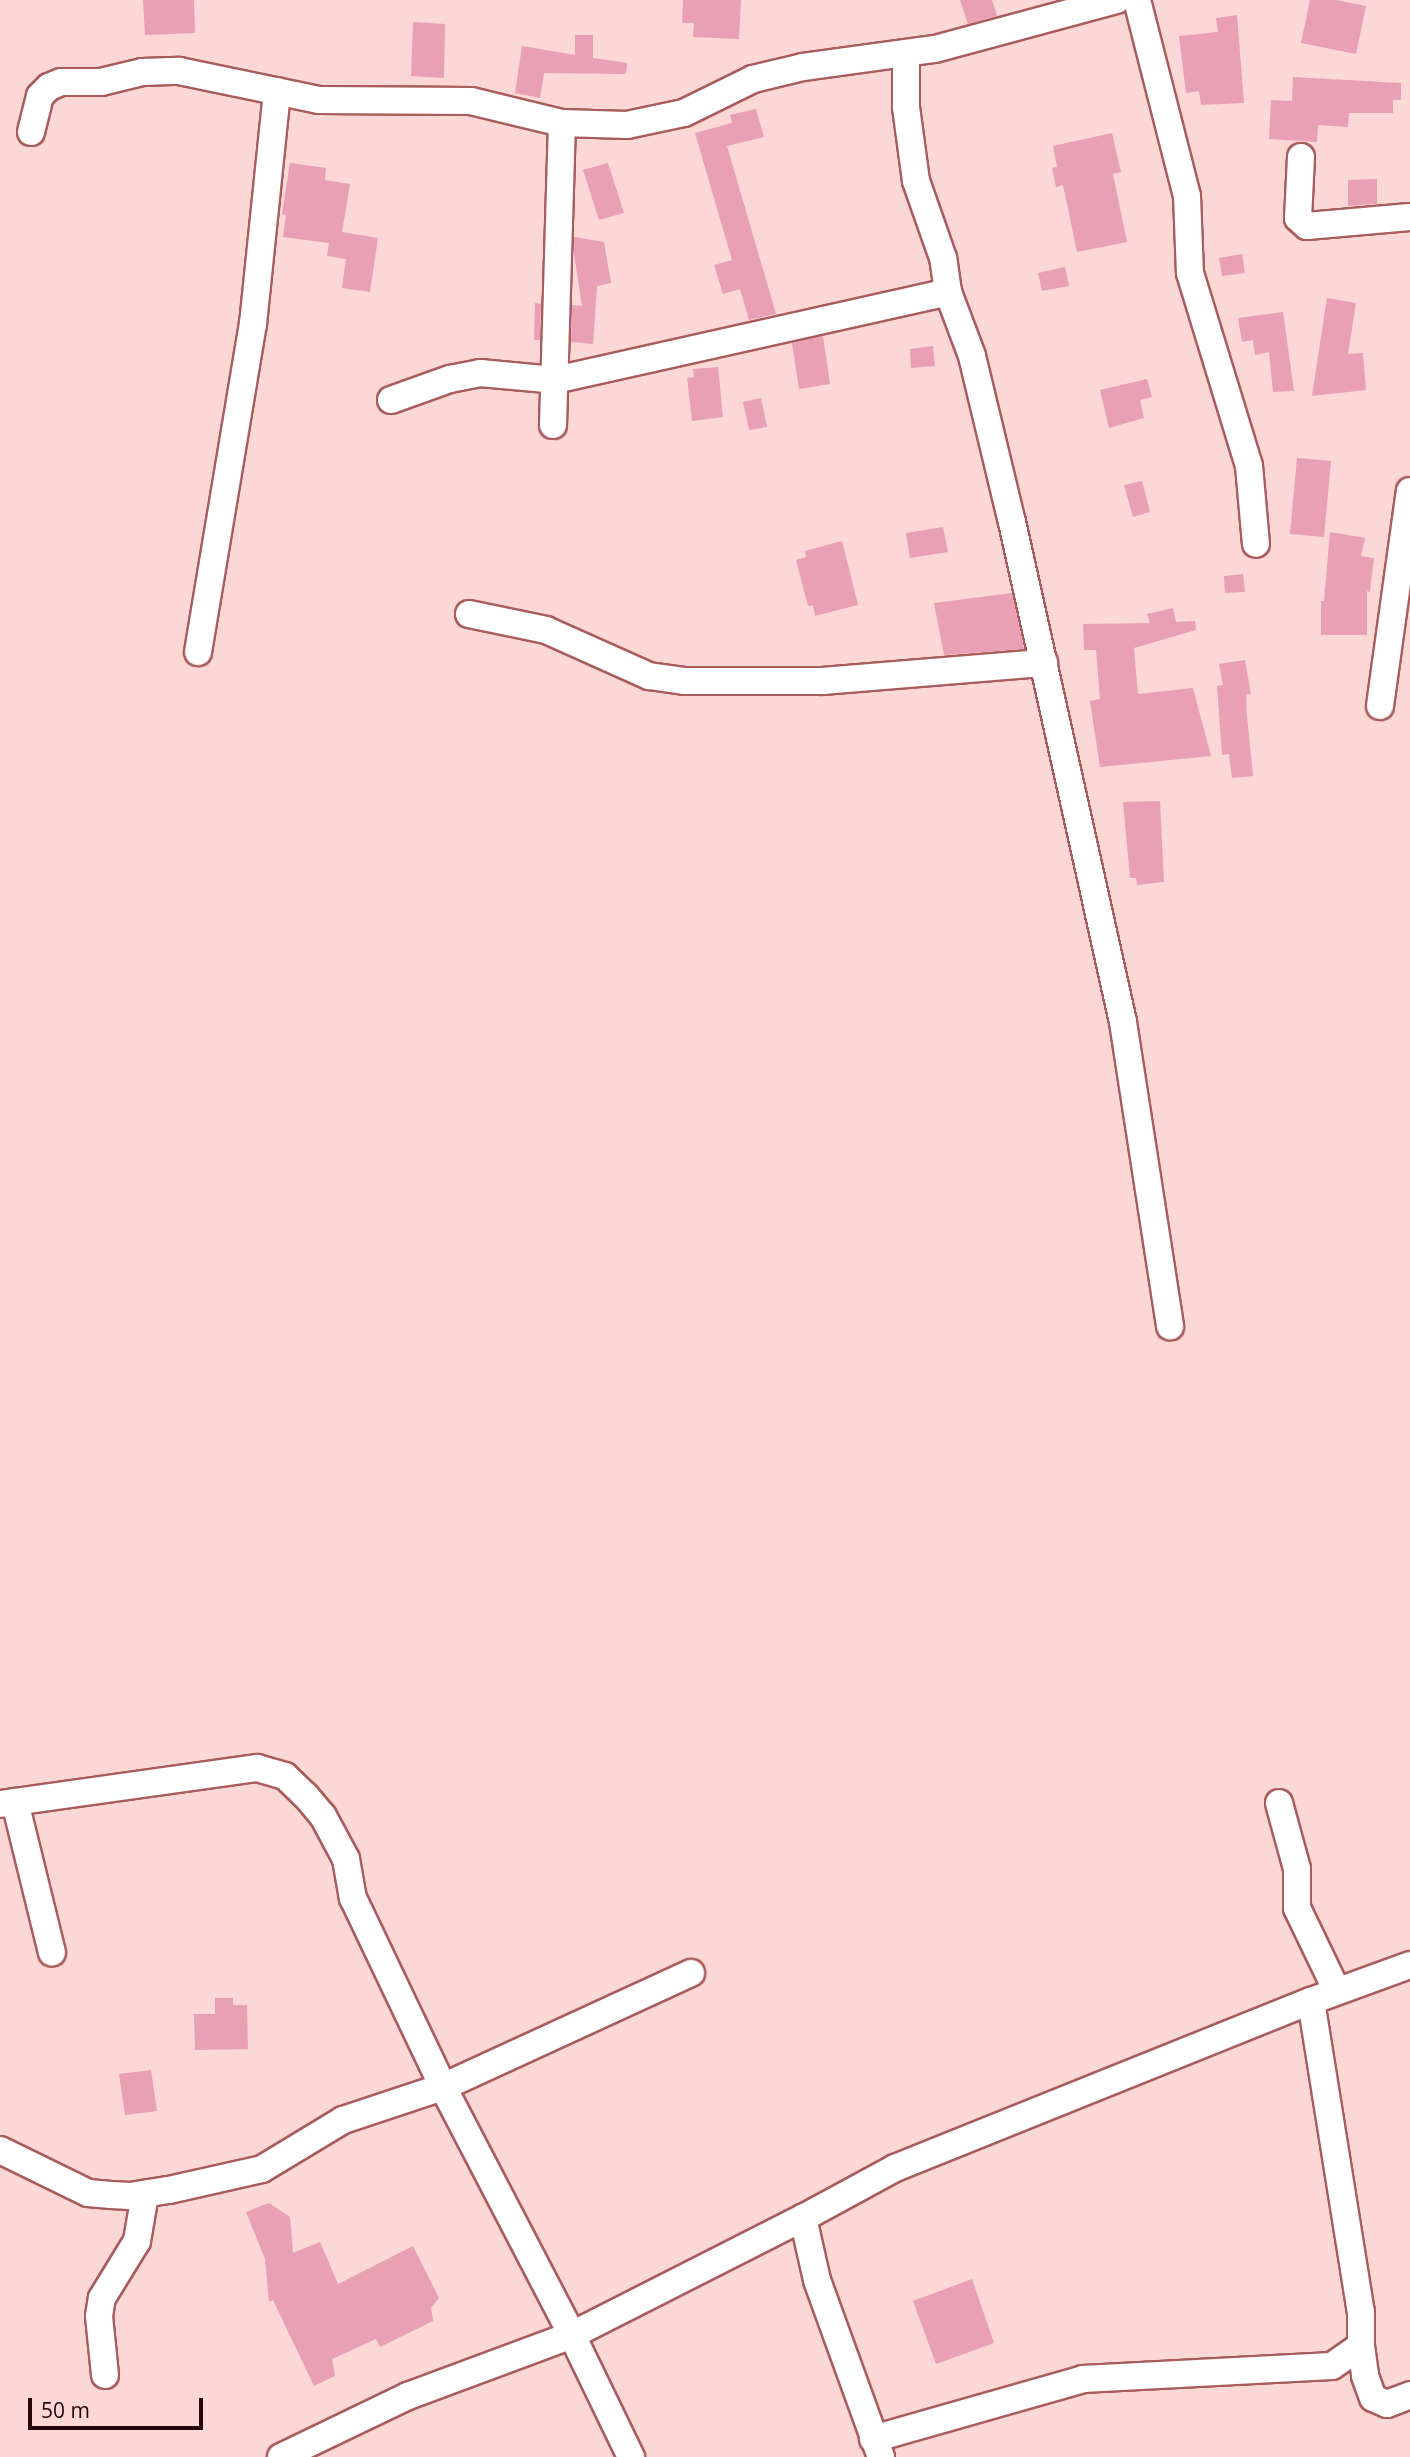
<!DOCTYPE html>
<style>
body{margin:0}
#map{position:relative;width:1410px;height:2457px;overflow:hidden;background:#fbd7d5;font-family:"Open Sans",sans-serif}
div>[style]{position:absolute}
.building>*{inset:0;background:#e99fb4}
.roads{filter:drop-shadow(2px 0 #a95c5c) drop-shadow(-2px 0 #a95c5c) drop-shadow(0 2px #a95c5c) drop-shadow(0 -2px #a95c5c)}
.minor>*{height:26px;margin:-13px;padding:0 13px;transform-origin:13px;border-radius:13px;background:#fff}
span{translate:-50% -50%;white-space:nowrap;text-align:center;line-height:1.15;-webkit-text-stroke:7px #fbd7d5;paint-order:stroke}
.scale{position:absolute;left:28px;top:2398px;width:175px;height:32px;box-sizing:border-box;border:4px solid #250709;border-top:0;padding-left:9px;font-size:21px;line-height:24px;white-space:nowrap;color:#250709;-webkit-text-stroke:5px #fbd7d5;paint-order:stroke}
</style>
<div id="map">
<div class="building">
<i style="clip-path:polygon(143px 0,194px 0,195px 33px,145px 35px)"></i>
<i style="clip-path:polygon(683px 0,741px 0,739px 39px,693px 37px,694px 23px,682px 23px)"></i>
<i style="clip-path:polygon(960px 0,992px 0,997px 16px,968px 24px)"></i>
<i style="clip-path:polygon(1310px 0,1336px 0,1366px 6px,1356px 54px,1301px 43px)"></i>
<i style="clip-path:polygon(1237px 15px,1244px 103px,1201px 105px,1199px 91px,1186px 93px,1179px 36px,1218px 32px,1216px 18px)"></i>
<i style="clip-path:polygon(413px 22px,445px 24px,444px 78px,411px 76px)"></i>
<i style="clip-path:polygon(575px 35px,593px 35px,593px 58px,627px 63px,626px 74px,544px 73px,540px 98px,515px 93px,522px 46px,575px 55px)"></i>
<i style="clip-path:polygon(1293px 77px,1401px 83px,1401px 100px,1393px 100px,1393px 113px,1349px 113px,1348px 127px,1318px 125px,1317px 142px,1269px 139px,1271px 100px,1292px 101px)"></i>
<i style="clip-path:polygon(756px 109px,764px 137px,727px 146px,776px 314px,749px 320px,740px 289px,723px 294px,714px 265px,732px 260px,695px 133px,732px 123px,730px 115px)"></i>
<i style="clip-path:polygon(1112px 133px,1121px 172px,1113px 174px,1127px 242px,1077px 252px,1063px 185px,1056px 187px,1052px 168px,1057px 167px,1053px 146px)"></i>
<i style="clip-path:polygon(290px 163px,326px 168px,325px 180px,350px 184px,342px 232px,378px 238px,370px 292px,342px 288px,346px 259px,327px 256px,329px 243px,283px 237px,286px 215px,282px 214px)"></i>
<i style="clip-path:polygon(608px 163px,624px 213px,599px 220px,583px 170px)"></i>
<i style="clip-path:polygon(1377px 179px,1377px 204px,1348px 206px,1348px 180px)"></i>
<i style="clip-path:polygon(574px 237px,604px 242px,611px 283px,597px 286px,593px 344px,571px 342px,572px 305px,582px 306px,574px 254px)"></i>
<i style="clip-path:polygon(1242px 254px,1245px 273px,1222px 276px,1219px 258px)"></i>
<i style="clip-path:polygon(1065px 267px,1069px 286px,1042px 291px,1038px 273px)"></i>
<i style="clip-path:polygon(1327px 298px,1356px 303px,1348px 354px,1363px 353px,1366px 390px,1312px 396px)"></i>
<i style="clip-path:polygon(535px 303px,541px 304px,540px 340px,534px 340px)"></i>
<i style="clip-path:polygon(1283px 312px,1294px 391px,1273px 392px,1269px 352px,1255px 355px,1253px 340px,1242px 342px,1238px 318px)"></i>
<i style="clip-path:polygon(823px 336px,830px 384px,799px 389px,792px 343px)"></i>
<i style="clip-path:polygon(933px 346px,935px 366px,911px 368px,910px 349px)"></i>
<i style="clip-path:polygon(718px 367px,723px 417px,692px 421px,687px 378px,694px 377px,693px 369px)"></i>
<i style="clip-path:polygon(1147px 379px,1152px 397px,1140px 400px,1144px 418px,1109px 428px,1100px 390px)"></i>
<i style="clip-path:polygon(761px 398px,767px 427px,749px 430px,743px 402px)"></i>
<i style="clip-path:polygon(1297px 458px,1331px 461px,1324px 537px,1290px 534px)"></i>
<i style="clip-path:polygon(1142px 481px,1150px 512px,1133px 517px,1124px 485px)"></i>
<i style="clip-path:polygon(943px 527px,948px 552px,910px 558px,906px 533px)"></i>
<i style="clip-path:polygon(1330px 532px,1365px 538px,1361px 556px,1374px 558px,1370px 592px,1367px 591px,1367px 635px,1321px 635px,1321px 601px,1324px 601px)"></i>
<i style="clip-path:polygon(842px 541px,858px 605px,815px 616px,813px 605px,808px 606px,796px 560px,806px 557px,805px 551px)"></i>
<i style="clip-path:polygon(1243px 574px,1245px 592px,1225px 593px,1224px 576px)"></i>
<i style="clip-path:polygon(1012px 593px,1024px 649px,944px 655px,934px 603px)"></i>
<i style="clip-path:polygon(1173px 608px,1176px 622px,1195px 621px,1196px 630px,1134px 648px,1138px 694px,1193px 688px,1211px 756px,1100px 767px,1090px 701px,1100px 699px,1096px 650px,1084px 650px,1083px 624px,1150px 623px,1147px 614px)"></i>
<i style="clip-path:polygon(1245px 660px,1251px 694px,1246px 694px,1247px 716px,1253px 776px,1232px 778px,1229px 754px,1222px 755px,1217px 686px,1223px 685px,1219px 664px)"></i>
<i style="clip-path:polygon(1160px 801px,1164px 882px,1137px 885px,1136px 878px,1130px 878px,1123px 802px)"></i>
<i style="clip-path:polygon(215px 1998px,233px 1998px,233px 2005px,247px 2005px,248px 2049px,195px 2050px,194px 2014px,215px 2014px)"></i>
<i style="clip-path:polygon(151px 2070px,157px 2111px,125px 2115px,119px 2074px)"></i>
<i style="clip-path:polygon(269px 2203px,290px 2217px,293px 2253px,320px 2242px,338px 2284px,413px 2246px,439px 2298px,431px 2308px,433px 2321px,380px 2347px,376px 2339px,332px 2359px,335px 2376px,314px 2386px,273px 2300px,269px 2302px,265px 2259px,246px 2212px)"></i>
<i style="clip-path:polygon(972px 2279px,994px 2343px,936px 2364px,913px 2301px)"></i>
</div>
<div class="roads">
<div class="minor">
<i style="left:1137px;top:0;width:202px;rotate:75.7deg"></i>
<i style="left:1187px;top:196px;width:77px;rotate:87.8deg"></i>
<i style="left:1190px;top:273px;width:202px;rotate:73deg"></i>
<i style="left:1249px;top:466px;width:78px;rotate:84.9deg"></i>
<i style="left:31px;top:132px;width:37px;rotate:-76deg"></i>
<i style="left:40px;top:96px;width:13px;rotate:-45deg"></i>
<i style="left:49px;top:87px;width:13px;rotate:-23deg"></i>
<i style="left:61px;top:82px;width:40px"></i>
<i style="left:101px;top:82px;width:42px;rotate:-13.7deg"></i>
<i style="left:142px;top:72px;width:37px;rotate:-2deg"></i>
<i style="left:179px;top:71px;width:143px;rotate:11.7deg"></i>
<i style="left:319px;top:100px;width:152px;rotate:0.4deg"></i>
<i style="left:471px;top:101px;width:94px;rotate:13.6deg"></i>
<i style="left:562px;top:123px;width:65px;rotate:1.8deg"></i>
<i style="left:627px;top:125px;width:58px;rotate:-11.9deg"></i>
<i style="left:684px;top:113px;width:77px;rotate:-26.2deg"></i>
<i style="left:753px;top:79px;width:51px;rotate:-13.5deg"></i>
<i style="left:803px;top:67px;width:133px;rotate:-7.8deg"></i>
<i style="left:935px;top:49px;width:188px;rotate:-15.1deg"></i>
<i style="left:1301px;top:157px;width:61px;rotate:92.8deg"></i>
<i style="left:1298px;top:218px;width:12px;rotate:42deg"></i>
<i style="left:1307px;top:226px;width:103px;rotate:-5deg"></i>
<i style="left:948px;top:292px;width:68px;rotate:69.4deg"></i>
<i style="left:972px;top:356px;width:171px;rotate:76.5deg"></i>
<i style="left:1012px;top:522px;width:512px;rotate:77.48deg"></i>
<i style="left:1123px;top:1022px;width:308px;rotate:81.2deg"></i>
<i style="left:391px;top:400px;width:63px;rotate:-19.6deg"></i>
<i style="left:450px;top:379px;width:31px;rotate:-11deg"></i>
<i style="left:480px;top:373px;width:75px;rotate:5.3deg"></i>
<i style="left:555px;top:380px;width:403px;rotate:-12.6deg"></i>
<i style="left:948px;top:292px;width:34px;rotate:-98deg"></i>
<i style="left:943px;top:258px;width:82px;rotate:-109.3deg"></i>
<i style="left:916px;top:181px;width:75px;rotate:-97.7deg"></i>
<i style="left:906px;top:107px;width:54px;rotate:-90deg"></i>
<i style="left:553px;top:425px;width:302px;rotate:-88.3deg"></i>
<i style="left:469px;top:614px;width:79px;rotate:11.7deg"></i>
<i style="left:546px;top:630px;width:113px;rotate:24.1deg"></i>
<i style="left:649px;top:676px;width:35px;rotate:8deg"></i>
<i style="left:684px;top:681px;width:139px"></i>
<i style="left:823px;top:681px;width:222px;rotate:-4.7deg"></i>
<i style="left:198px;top:652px;width:333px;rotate:-80.5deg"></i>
<i style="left:253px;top:324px;width:234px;rotate:-84.1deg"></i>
<i style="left:1380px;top:706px;width:217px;rotate:-82.1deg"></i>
<i style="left:15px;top:1802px;width:155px;rotate:76.2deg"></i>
<i style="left:1279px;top:1803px;width:68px;rotate:74.7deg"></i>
<i style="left:1297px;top:1869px;width:39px;rotate:90deg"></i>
<i style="left:1297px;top:1908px;width:92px;rotate:64.3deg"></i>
<i style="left:0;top:1804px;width:260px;rotate:-8deg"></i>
<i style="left:257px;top:1768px;width:29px;rotate:16deg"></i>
<i style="left:285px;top:1776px;width:29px;rotate:44deg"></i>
<i style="left:306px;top:1796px;width:26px;rotate:50deg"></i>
<i style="left:323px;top:1816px;width:49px;rotate:61.9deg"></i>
<i style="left:346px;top:1859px;width:40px;rotate:80deg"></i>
<i style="left:353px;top:1898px;width:209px;rotate:64.5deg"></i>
<i style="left:443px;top:2087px;width:280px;rotate:62.5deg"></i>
<i style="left:572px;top:2335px;width:136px;rotate:64.2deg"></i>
<i style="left:1311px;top:2001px;width:315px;rotate:80.9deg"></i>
<i style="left:1361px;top:2312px;width:34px;rotate:90deg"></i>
<i style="left:1361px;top:2346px;width:30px;rotate:82deg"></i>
<i style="left:1365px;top:2376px;width:23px;rotate:70deg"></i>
<i style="left:1373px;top:2398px;width:15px;rotate:23deg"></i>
<i style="left:1387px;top:2404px;width:25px;rotate:-21deg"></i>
<i style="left:0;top:2150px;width:98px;rotate:26deg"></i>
<i style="left:88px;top:2193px;width:23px;rotate:5deg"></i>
<i style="left:111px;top:2195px;width:19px;rotate:3deg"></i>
<i style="left:130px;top:2196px;width:39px;rotate:-9deg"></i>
<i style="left:169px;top:2190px;width:95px;rotate:-12.7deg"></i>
<i style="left:262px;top:2169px;width:95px;rotate:-31.2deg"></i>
<i style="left:343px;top:2120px;width:105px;rotate:-18.3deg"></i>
<i style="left:443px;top:2087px;width:273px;rotate:-24.7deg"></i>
<i style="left:105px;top:2375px;width:59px;rotate:-95.8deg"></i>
<i style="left:99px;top:2316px;width:18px;rotate:-81deg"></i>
<i style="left:102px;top:2298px;width:67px;rotate:-58.4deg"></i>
<i style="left:137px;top:2241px;width:48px;rotate:-80.3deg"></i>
<i style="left:873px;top:2439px;width:218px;rotate:-15.9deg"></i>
<i style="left:1083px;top:2379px;width:249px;rotate:-3deg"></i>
<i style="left:1332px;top:2366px;width:35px;rotate:-35deg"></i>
<i style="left:281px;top:2457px;width:141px;rotate:-25.7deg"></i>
<i style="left:408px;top:2396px;width:175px;rotate:-20.4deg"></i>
<i style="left:572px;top:2335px;width:259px;rotate:-26.9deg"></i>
<i style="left:881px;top:2457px;width:188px;rotate:-109.9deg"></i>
<i style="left:817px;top:2280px;width:64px;rotate:-102.7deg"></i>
<i style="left:803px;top:2218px;width:105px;rotate:-28.5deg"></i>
<i style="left:895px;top:2168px;width:448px;rotate:-21.9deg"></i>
<i style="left:1311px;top:2001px;width:105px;rotate:-20deg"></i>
</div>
</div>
<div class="scale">50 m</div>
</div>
